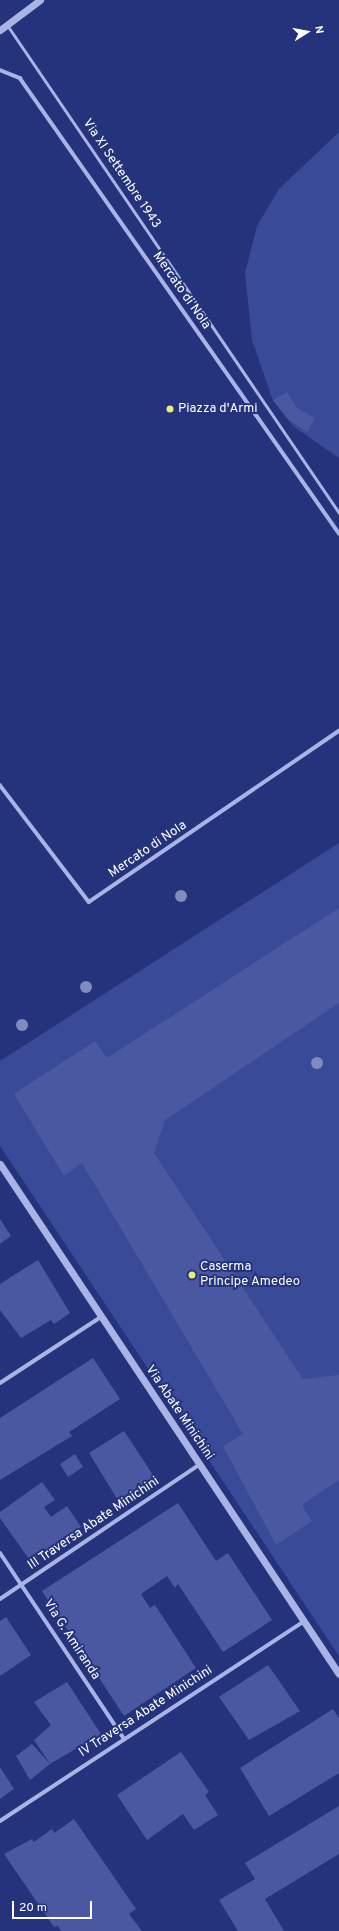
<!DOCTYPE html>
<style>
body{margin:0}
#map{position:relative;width:339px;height:1931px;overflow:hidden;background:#25337c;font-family:Overpass,sans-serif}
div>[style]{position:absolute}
.green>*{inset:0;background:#394a99}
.building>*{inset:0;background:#4a58a2}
.service>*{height:3px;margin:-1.5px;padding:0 1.5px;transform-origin:1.5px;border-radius:1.5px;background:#aab4e4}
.pedestrian>*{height:3.5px;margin:-1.75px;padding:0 1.75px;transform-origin:1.75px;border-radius:1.75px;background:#aab4e4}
.minor>*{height:4px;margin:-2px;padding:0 2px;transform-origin:2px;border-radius:2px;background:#aab4e4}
.tertiary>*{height:7px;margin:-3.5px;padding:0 3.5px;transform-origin:3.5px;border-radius:3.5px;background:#aab4e4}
.trees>*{width:12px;height:12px;margin:-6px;border-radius:50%;background:#818bbe}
.dots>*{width:11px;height:11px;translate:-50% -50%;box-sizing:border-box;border:2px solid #25337c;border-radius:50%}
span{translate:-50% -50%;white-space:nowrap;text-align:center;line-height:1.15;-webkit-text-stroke:4px #25337c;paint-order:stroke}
.street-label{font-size:13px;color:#fff}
.poi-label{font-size:13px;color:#fff}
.left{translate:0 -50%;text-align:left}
.north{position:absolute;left:287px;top:12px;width:40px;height:40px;-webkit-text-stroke:3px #25337c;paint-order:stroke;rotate:79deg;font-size:11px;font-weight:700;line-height:16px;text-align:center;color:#fff}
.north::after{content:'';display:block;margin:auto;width:14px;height:18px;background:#fff;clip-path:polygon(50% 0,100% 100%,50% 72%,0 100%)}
.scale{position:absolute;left:12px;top:1901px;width:80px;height:18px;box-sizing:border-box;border:2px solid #fff;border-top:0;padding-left:5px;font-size:12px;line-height:14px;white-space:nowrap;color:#fff;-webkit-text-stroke:3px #25337c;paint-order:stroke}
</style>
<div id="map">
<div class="green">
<i style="clip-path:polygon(339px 132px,339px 458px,293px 426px,273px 401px,252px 340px,245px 273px,257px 226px,279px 189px)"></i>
<i style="clip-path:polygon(339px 843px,339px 1656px,0 1146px,0 1061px)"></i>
</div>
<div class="building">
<i style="clip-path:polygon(287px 392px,297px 408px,315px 418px,307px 432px,288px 419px,273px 400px)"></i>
<i style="clip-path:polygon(339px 908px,339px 1003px,165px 1120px,154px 1153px,303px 1379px,339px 1375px,339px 1480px,302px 1505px,312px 1521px,276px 1545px,223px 1446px,243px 1434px,82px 1163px,64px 1176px,14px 1094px,95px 1041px,107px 1058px)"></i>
<i style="clip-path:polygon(0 1219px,11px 1236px,0 1244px)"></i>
<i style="clip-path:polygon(38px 1260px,70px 1313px,54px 1324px,51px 1320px,21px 1338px,0 1310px,0 1284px)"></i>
<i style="clip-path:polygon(93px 1358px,120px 1399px,69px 1432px,72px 1436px,0 1480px,0 1418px)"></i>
<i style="clip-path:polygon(124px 1431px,157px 1481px,119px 1502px,89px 1453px)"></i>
<i style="clip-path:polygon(75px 1454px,83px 1467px,68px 1477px,60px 1464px)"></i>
<i style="clip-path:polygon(42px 1482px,55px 1500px,44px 1507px,51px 1517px,67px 1506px,81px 1527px,31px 1562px,0 1518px,0 1512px)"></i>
<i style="clip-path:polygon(178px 1503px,216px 1561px,228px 1553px,272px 1620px,223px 1652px,178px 1584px,175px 1588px,167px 1576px,141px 1594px,150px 1608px,155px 1605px,196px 1668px,124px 1716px,42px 1591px)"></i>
<i style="clip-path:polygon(6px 1617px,31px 1655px,0 1676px,0 1621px)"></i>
<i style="clip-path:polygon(268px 1665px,300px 1711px,249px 1740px,219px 1697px)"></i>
<i style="clip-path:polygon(67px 1682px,101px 1734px,50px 1764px,34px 1740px,51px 1725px,34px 1702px)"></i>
<i style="clip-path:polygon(333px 1709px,339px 1718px,339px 1773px,269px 1816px,240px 1768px)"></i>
<i style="clip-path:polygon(32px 1744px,50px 1764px,30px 1780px,16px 1756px)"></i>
<i style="clip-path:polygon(181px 1752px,209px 1792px,205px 1795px,218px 1815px,194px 1830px,183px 1814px,147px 1840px,117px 1795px)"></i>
<i style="clip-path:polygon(0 1767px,14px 1789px,0 1799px)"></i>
<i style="clip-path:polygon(339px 1806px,339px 1854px,265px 1899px,284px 1931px,238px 1931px,219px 1900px,255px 1879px,245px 1863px)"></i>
<i style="clip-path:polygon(74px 1819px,136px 1909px,129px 1914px,142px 1931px,61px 1931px,58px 1926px,54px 1927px,4px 1854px,32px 1839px,34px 1842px,52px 1829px,54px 1833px)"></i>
</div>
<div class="service">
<i style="left:7px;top:25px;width:590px;rotate:55.77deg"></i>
</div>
<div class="pedestrian">
<i style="left:0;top:70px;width:22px;rotate:22deg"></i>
<i style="left:20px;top:78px;width:556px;rotate:54.97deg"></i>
<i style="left:0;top:785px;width:147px;rotate:52.7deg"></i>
<i style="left:89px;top:902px;width:303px;rotate:-34.4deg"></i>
</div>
<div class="minor">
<i style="left:0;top:1383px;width:121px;rotate:-33.2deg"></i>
<i style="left:0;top:1553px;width:224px;rotate:56.3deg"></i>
<i style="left:0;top:1599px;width:240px;rotate:-34deg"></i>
<i style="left:0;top:1821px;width:364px;rotate:-33.3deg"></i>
</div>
<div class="tertiary">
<i style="left:0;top:30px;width:50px;rotate:-36.9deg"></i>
<i style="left:0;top:1164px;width:612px;rotate:56.39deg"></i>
</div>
<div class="trees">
<i style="left:181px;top:896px"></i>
<i style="left:86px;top:987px"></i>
<i style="left:22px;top:1025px"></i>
<i style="left:317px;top:1063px"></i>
</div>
<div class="dots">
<i style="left:170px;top:409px;background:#eeec6f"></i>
<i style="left:192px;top:1275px;background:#eeec6f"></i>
</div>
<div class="street-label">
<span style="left:121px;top:174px;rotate:56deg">Via XI Settembre 1943</span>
<span style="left:181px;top:291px;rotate:55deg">Mercato di Nola</span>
<span style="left:148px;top:850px;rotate:-34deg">Mercato di Nola</span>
<span style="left:179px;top:1413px;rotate:56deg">Via Abate Minichini</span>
<span style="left:94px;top:1524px;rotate:-34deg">III Traversa Abate Minichini</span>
<span style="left:71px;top:1640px;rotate:57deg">Via G. Amiranda</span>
<span style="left:146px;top:1712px;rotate:-33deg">IV Traversa Abate Minichini</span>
</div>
<div class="poi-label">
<span class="left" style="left:178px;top:409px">Piazza d'Armi</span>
<span class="left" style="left:200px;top:1275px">Caserma<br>Principe Amedeo</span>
</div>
<div class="north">N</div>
<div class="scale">20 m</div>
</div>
